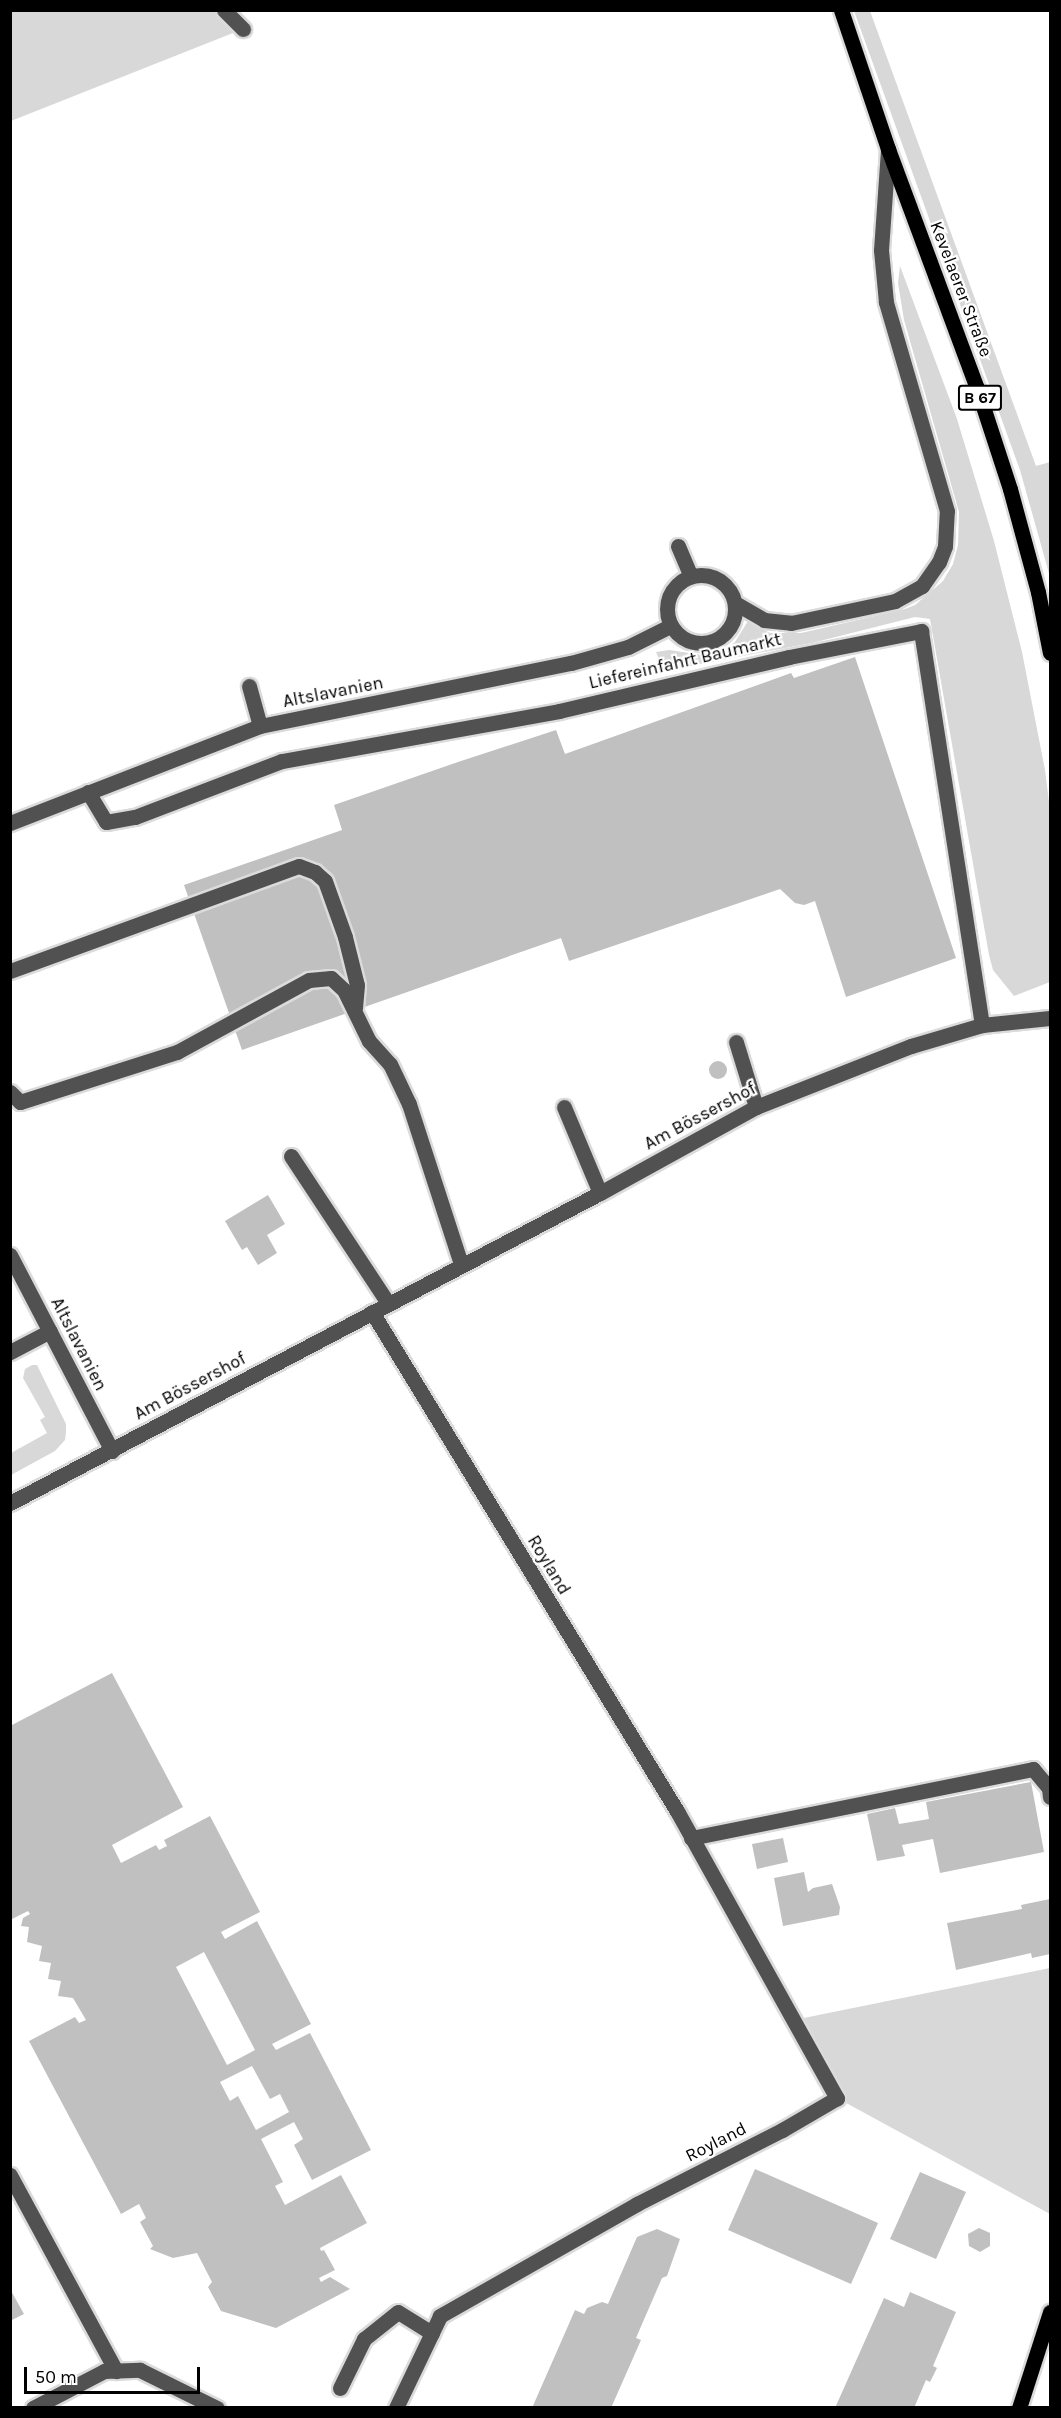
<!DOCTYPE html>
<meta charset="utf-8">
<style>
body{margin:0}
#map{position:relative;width:1061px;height:2418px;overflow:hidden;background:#fff;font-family:Karla,sans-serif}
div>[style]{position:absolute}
.green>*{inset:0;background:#d8d8d8}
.building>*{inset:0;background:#c0c0c0}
.round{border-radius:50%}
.roads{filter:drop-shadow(2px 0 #dbdbdb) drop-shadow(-2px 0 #dbdbdb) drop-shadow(0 2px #dbdbdb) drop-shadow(0 -2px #dbdbdb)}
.minor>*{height:15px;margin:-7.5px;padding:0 7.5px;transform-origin:7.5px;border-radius:7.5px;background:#515151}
.minor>.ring{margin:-7.5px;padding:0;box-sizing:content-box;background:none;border:15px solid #515151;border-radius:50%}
.major>*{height:15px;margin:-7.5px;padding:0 7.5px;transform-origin:7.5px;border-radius:7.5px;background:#000}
span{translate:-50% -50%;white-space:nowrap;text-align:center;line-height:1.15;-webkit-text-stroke:4.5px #fff;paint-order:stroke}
.shield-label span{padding:2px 4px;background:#fff;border:2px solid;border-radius:4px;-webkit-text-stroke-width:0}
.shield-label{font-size:16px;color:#000;font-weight:700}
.street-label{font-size:18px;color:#000}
.frame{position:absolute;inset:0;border:12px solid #000;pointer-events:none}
.scale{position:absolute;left:24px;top:2367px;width:176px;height:27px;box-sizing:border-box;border:3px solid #000;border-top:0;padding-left:8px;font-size:18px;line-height:21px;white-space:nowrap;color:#000;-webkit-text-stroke:4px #fff;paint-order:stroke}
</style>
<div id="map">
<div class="green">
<i style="clip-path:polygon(10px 11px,224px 11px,243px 29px,11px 121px)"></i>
<i style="clip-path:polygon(854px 11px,870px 11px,1036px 466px,1050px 462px,1050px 577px,1020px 470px)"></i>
<i style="clip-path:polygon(900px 266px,957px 419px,994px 541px,1022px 652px,1045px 770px,1050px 810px,1050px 982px,1014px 996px,993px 970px,989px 955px,930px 619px,915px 617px,812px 643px,664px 671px,656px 652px,669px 650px,710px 656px,724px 651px,735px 642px,748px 621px,770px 633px,801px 633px,905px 609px,915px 605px,943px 581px,953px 564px,958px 545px,959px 512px,904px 320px,898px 283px)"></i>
<i style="clip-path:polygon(32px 1365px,37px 1365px,66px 1424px,66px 1432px,65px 1440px,55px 1451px,11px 1475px,11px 1453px,47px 1433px,40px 1420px,45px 1417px,23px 1378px,25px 1369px)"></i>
<i style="clip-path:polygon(1050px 1968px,1050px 2214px,837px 2098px,794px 2020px)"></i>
</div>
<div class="building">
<i style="clip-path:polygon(855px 657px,956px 958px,846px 997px,815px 901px,804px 905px,795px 903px,780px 889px,569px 961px,561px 938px,242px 1050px,184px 885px,342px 830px,334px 805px,458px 762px,556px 730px,565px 754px,791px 673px,794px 678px)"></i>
<i class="round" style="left:709px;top:1061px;width:18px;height:18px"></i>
<i style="clip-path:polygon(268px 1195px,285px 1224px,267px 1235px,277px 1253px,258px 1265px,247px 1247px,242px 1250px,225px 1221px)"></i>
<i style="clip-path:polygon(evenodd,112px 1673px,183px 1807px,112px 1845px,121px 1863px,156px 1845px,159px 1850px,167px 1846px,164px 1840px,210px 1816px,260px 1912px,221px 1932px,225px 1939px,257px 1921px,311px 2024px,272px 2044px,276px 2050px,310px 2033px,371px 2150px,312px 2180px,294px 2145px,303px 2139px,294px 2122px,261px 2139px,283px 2182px,275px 2186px,285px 2205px,341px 2175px,367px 2223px,320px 2248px,321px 2251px,324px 2250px,335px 2270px,319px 2278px,321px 2282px,330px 2277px,350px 2289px,276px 2328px,221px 2311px,208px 2287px,212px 2282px,197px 2253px,173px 2258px,150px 2249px,153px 2246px,140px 2222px,146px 2218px,139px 2204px,121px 2214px,29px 2041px,75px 2017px,79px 2023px,86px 2020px,73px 1998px,58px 1996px,61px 1981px,48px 1979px,51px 1963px,39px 1961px,42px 1946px,27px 1942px,29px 1927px,21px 1926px,23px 1918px,30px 1914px,28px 1911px,12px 1919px,10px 1916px,10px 1726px,112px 1673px,204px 1952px,255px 2050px,227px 2065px,176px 1967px,204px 1952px,112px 1673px,252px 2066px,270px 2099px,280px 2094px,289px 2112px,256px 2130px,238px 2096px,230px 2101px,220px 2082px,252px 2066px)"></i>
<i style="clip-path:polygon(1031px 1782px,1044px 1852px,940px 1873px,933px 1839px,902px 1845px,905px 1856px,877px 1861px,867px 1814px,895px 1808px,899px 1824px,929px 1819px,926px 1802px)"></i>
<i style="clip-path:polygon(783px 1838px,788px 1862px,757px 1869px,752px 1844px)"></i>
<i style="clip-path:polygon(804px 1872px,808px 1892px,813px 1888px,832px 1884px,840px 1907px,839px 1915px,783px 1926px,774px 1878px)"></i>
<i style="clip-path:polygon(1050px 1899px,1050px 1954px,1032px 1958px,1031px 1953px,956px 1970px,947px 1923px,1022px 1909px,1021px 1905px)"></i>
<i style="clip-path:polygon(755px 2169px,878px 2223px,851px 2284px,728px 2230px)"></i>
<i style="clip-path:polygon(920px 2172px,966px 2192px,936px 2259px,890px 2239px)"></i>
<i style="clip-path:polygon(979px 2228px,990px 2233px,990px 2246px,980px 2252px,969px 2246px,968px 2234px)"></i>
<i style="clip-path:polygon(657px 2229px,680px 2239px,667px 2276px,662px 2278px,636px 2338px,641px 2340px,611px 2408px,532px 2408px,575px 2310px,584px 2314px,587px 2308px,602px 2302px,608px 2304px,637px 2237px)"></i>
<i style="clip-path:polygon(10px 2289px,24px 2314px,10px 2321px)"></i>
<i style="clip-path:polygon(910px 2292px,956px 2312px,933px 2366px,937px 2368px,930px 2382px,926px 2380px,914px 2408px,835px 2408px,884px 2298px,904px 2307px)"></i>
</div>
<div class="roads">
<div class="minor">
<i style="left:224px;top:10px;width:27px;rotate:45deg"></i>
<i style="left:678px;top:546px;width:33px;rotate:67deg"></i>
<i class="ring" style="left:667px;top:575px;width:53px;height:53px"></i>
<i style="left:735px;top:603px;width:34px;rotate:30deg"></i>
<i style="left:764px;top:620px;width:27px;rotate:6deg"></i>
<i style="left:791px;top:623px;width:106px;rotate:-11.9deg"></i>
<i style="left:895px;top:601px;width:31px;rotate:-29deg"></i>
<i style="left:922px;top:586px;width:29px;rotate:-55deg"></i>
<i style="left:939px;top:562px;width:17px;rotate:-69deg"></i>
<i style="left:945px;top:546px;width:35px;rotate:-87deg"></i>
<i style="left:947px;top:511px;width:218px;rotate:-106.3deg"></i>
<i style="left:886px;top:302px;width:52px;rotate:-95.5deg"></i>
<i style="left:881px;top:250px;width:101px;rotate:-86deg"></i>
<i style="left:249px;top:686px;width:41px;rotate:74.6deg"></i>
<i style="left:88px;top:792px;width:35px;rotate:59deg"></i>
<i style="left:106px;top:822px;width:29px;rotate:-10deg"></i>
<i style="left:135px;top:817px;width:157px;rotate:-20.9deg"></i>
<i style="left:282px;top:761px;width:281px;rotate:-10.2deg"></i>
<i style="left:559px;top:711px;width:236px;rotate:-13.2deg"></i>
<i style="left:789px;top:657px;width:135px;rotate:-11.1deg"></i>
<i style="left:921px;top:631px;width:399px;rotate:81.2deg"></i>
<i style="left:10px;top:823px;width:268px;rotate:-21.2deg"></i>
<i style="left:260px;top:726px;width:317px;rotate:-11.5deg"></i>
<i style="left:571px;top:663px;width:59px;rotate:-15.7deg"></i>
<i style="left:628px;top:647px;width:47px;rotate:-26.6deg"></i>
<i style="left:10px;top:971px;width:307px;rotate:-20deg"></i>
<i style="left:299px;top:866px;width:17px;rotate:21deg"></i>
<i style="left:315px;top:872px;width:13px;rotate:42deg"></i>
<i style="left:325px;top:881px;width:59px;rotate:70.3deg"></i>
<i style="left:345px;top:937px;width:49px;rotate:76deg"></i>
<i style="left:357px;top:985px;width:23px;rotate:95deg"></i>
<i style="left:736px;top:1042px;width:68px;rotate:72.9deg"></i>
<i style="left:10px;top:1092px;width:14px;rotate:45deg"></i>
<i style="left:20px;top:1102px;width:165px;rotate:-17.7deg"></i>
<i style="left:177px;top:1052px;width:150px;rotate:-28.6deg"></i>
<i style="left:309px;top:980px;width:22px;rotate:-5deg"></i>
<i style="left:331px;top:978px;width:18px;rotate:43deg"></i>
<i style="left:344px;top:990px;width:57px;rotate:63.9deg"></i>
<i style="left:369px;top:1041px;width:31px;rotate:48deg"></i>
<i style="left:390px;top:1064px;width:44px;rotate:64.6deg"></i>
<i style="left:409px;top:1104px;width:168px;rotate:72deg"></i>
<i style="left:564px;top:1107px;width:93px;rotate:67.3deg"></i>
<i style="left:291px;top:1156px;width:176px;rotate:56.6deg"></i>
<i style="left:10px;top:1255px;width:221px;rotate:62.5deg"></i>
<i style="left:372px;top:1312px;width:585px;rotate:58.57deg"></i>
<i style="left:677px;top:1811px;width:329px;rotate:60.9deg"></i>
<i style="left:837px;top:2098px;width:64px;rotate:149.8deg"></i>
<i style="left:782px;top:2130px;width:163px;rotate:153deg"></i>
<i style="left:637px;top:2204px;width:227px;rotate:150.4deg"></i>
<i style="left:440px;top:2316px;width:102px;rotate:115.6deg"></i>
<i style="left:10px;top:1352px;width:45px;rotate:-27.7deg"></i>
<i style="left:10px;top:1503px;width:666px;rotate:-27.72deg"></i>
<i style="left:600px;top:1193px;width:178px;rotate:-28.9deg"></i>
<i style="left:756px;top:1107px;width:167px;rotate:-21.5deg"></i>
<i style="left:911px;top:1046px;width:74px;rotate:-16.5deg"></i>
<i style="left:982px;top:1025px;width:68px;rotate:-5.9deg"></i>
<i style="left:691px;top:1838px;width:349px;rotate:-11.4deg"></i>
<i style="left:1033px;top:1769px;width:25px;rotate:50deg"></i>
<i style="left:1049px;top:1788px;width:9px;rotate:84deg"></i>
<i style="left:10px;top:2175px;width:223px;rotate:61.6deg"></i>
<i style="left:340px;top:2388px;width:55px;rotate:-63.9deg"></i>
<i style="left:364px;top:2339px;width:43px;rotate:-38.5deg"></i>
<i style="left:398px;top:2312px;width:40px;rotate:32deg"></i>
<i style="left:33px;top:2408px;width:80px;rotate:-27.5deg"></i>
<i style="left:104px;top:2371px;width:36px;rotate:-2deg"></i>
<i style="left:140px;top:2370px;width:86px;rotate:26.3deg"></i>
</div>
<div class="major">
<i style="left:841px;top:10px;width:147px;rotate:71.3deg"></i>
<i style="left:888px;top:149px;width:255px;rotate:69.6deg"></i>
<i style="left:977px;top:388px;width:106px;rotate:71.9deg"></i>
<i style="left:1010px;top:489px;width:107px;rotate:74.8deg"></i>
<i style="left:1038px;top:592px;width:62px;rotate:78.9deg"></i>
<i style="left:1019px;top:2408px;width:101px;rotate:-72.1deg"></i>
</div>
</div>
<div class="shield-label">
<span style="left:980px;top:398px">B 67</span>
</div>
<div class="street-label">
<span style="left:961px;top:289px;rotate:69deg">Kevelaerer Straße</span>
<span style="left:685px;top:661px;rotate:-13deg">Liefereinfahrt Baumarkt</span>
<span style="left:333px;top:692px;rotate:-11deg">Altslavanien</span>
<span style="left:700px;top:1116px;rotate:-28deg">Am Bössershof</span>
<span style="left:79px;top:1344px;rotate:63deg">Altslavanien</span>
<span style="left:190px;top:1386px;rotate:-28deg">Am Bössershof</span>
<span style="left:549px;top:1565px;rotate:59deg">Royland</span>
<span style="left:716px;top:2142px;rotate:-27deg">Royland</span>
</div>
<div class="frame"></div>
<div class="scale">50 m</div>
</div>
